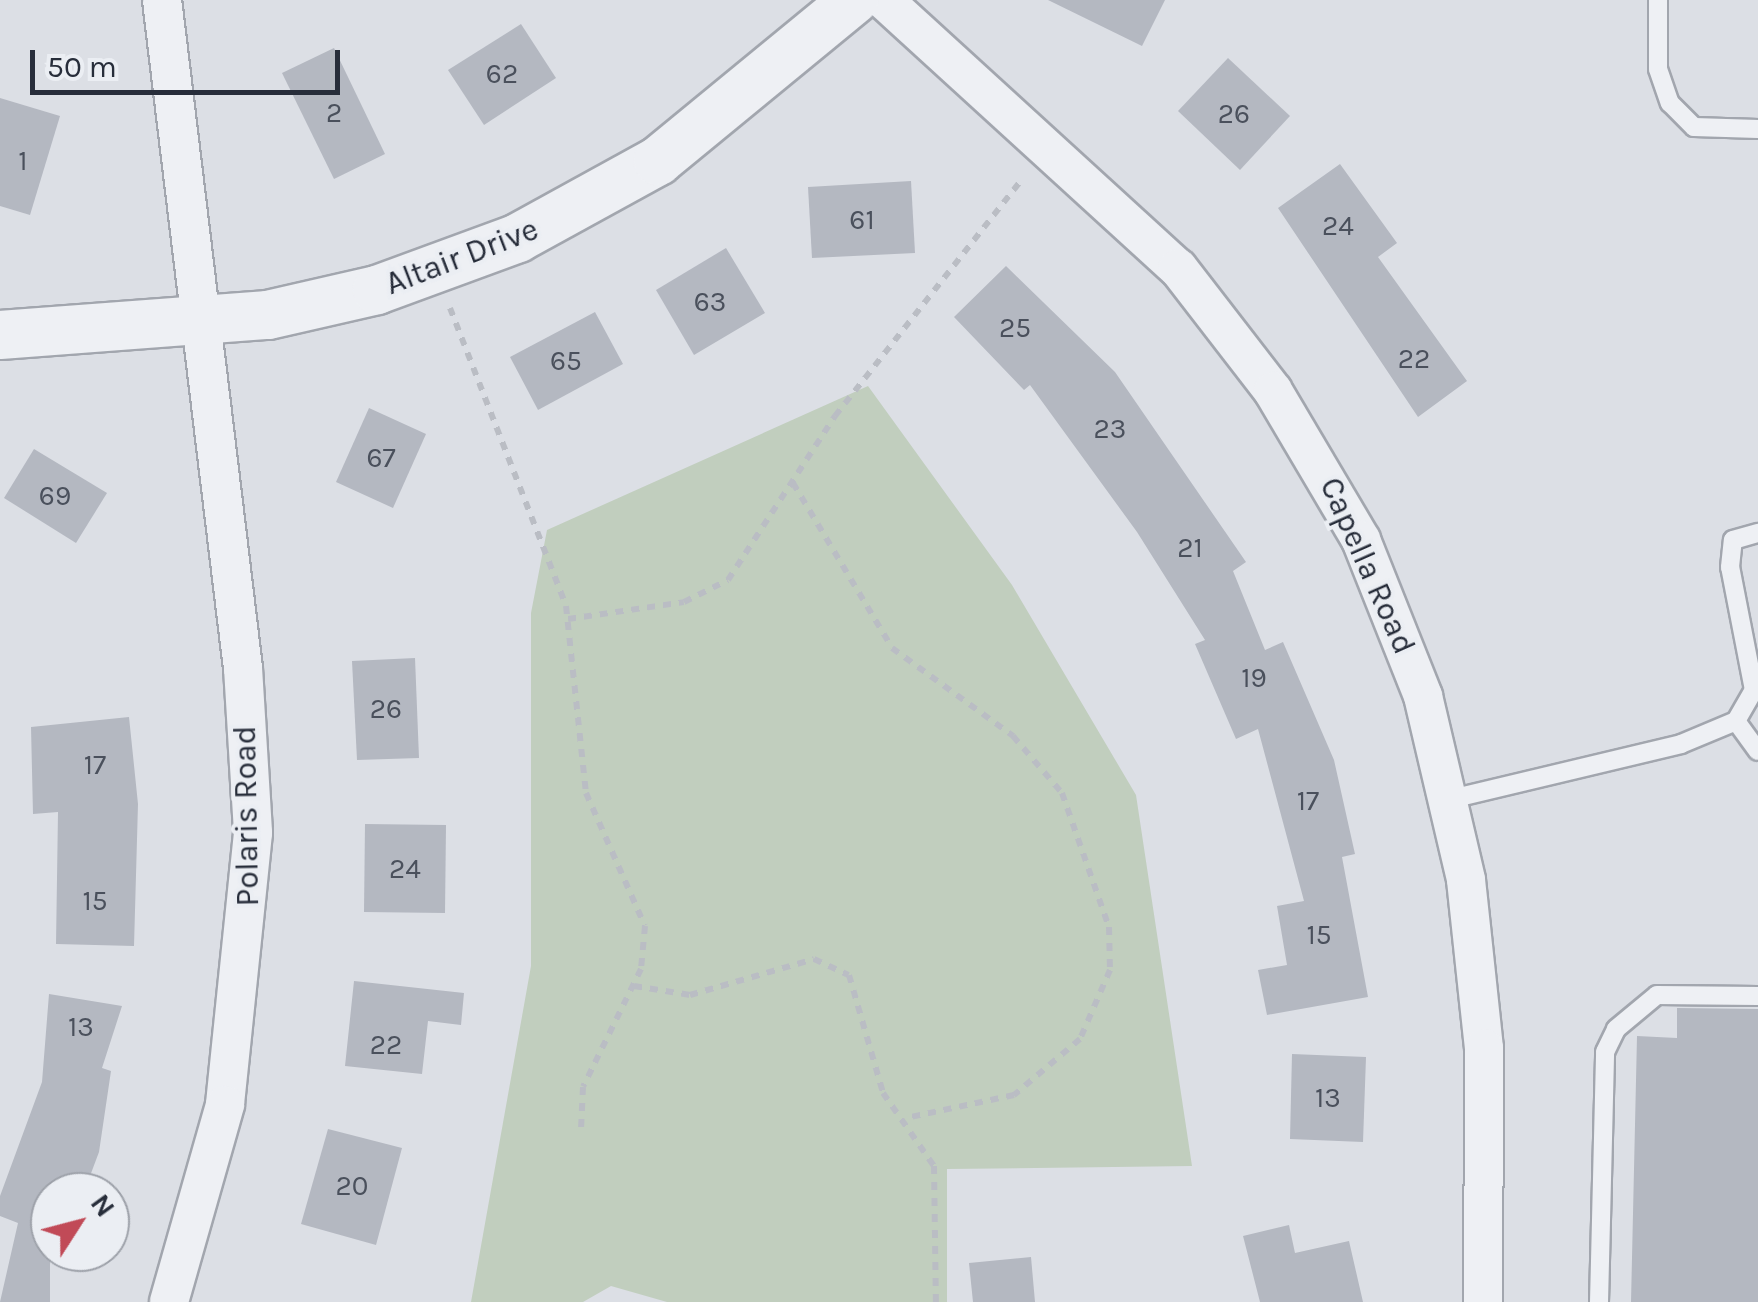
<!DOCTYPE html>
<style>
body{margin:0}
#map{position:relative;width:1758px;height:1302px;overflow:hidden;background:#dcdfe5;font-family:Karla,sans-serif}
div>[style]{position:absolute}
.green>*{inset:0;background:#c1cebe}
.building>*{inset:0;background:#b4b8c1}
.path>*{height:6px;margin-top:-3px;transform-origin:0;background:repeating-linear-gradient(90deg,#babdc4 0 8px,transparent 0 16px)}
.roads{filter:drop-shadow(2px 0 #a2a6ae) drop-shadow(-2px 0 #a2a6ae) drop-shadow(0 2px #a2a6ae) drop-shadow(0 -2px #a2a6ae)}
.service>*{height:18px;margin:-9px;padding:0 9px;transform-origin:9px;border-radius:9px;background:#eef0f4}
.minor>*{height:38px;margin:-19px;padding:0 19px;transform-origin:19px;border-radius:19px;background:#eef0f4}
.tertiary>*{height:48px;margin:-24px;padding:0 24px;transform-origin:24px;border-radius:24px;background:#eef0f4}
span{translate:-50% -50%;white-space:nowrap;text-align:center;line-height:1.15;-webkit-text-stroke:8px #ebeef3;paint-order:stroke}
.number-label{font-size:28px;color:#4a505c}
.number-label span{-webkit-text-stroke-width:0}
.street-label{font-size:32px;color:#272d3a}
.north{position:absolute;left:30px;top:1172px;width:100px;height:100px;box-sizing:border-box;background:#ebeef3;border:2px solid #9da1a9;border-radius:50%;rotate:54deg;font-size:28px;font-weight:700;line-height:40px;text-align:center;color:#272d3a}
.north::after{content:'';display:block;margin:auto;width:35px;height:45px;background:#c14a57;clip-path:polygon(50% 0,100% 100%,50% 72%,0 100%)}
.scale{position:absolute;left:30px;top:50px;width:310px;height:45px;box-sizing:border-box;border:5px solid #272d3a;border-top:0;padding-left:12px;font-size:30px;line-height:35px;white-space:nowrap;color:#272d3a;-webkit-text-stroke:8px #ebeef3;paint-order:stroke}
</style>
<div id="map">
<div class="green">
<i style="clip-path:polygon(868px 386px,1012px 585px,1136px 795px,1192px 1166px,947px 1169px,947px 1302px,667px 1302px,611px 1286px,583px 1302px,471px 1302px,531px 966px,531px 613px,547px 530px)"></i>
</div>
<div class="building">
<i style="clip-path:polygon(1048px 0,1165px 0,1142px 46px)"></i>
<i style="clip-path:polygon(521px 24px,556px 78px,484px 125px,448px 70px)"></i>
<i style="clip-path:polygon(334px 48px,385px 154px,334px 179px,282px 73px)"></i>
<i style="clip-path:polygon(1228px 58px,1290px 116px,1240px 170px,1178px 111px)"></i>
<i style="clip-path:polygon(0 98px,60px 116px,30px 215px,0 206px)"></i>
<i style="clip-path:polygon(1340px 164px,1397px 243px,1378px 257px,1467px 381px,1418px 417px,1278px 208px)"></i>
<i style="clip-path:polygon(911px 181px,915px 253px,812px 258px,808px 187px)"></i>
<i style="clip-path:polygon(726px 248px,765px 313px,694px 355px,656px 290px)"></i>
<i style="clip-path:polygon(1006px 266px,1115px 372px,1246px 562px,1233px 571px,1265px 650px,1283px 642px,1334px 760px,1355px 854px,1342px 857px,1368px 997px,1267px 1015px,1258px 970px,1287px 965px,1277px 906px,1304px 901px,1258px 729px,1236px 739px,1195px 644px,1205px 640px,1137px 532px,1030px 385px,1024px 390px,954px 317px)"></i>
<i style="clip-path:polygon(595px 312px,623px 364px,538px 410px,510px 357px)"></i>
<i style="clip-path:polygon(369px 408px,426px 434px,393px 508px,336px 482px)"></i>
<i style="clip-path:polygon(34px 449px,107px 493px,76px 543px,4px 498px)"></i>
<i style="clip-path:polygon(415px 658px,419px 758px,357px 760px,352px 661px)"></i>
<i style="clip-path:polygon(129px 717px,138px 804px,134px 946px,56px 944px,58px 812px,33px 814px,31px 727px)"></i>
<i style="clip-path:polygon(365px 824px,446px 825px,445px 913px,364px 912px)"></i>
<i style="clip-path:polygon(354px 981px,464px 993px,461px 1025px,428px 1021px,422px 1074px,345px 1066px)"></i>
<i style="clip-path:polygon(49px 994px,122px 1006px,102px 1068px,111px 1071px,99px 1152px,84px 1192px,50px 1192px,50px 1302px,0 1302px,18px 1223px,0 1216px,0 1196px,42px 1082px)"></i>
<i style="clip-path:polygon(1677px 1008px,1758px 1009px,1758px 1302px,1631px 1302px,1637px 1036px,1677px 1038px)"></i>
<i style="clip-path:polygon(1292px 1054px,1366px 1057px,1363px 1142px,1290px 1139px)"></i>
<i style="clip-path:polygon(328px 1129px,402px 1148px,376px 1245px,301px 1224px)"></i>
<i style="clip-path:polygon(1289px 1225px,1295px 1253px,1349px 1241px,1363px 1302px,1260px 1302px,1243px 1236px)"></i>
<i style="clip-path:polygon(1031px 1257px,1035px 1302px,973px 1302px,969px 1263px)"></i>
</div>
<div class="path">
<i style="left:450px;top:308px;width:320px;rotate:68.7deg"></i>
<i style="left:566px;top:606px;width:188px;rotate:83.9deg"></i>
<i style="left:586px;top:793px;width:145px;rotate:66.1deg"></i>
<i style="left:645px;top:926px;width:43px;rotate:95.3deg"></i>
<i style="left:641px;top:969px;width:131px;rotate:116.2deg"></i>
<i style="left:583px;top:1087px;width:43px;rotate:92.7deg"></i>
<i style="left:793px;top:483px;width:192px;rotate:59deg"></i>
<i style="left:892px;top:648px;width:150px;rotate:36deg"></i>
<i style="left:1013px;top:736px;width:75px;rotate:49.3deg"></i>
<i style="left:1062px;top:793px;width:142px;rotate:70.7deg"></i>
<i style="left:1109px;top:927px;width:43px;rotate:88.7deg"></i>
<i style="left:1110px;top:970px;width:75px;rotate:113.5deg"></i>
<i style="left:1080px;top:1039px;width:87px;rotate:139.7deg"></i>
<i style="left:1014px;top:1095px;width:110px;rotate:168deg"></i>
<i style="left:568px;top:619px;width:117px;rotate:-8.3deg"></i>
<i style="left:684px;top:602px;width:49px;rotate:-26.6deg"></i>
<i style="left:728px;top:580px;width:196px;rotate:-56.9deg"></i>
<i style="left:835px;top:416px;width:303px;rotate:-51.7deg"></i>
<i style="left:634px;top:986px;width:57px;rotate:9.1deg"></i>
<i style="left:690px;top:995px;width:129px;rotate:-16.2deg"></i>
<i style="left:814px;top:959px;width:38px;rotate:25deg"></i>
<i style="left:849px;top:975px;width:123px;rotate:73.9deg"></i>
<i style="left:883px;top:1093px;width:89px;rotate:55.1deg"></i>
<i style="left:934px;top:1166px;width:136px;rotate:89.2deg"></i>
</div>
<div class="roads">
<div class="service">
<i style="left:1658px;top:0;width:69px;rotate:90deg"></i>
<i style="left:1658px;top:69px;width:36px;rotate:71deg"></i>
<i style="left:1670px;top:103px;width:34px;rotate:45deg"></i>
<i style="left:1694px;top:127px;width:64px;rotate:1.8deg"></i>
<i style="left:1736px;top:721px;width:37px;rotate:54deg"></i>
<i style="left:1451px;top:799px;width:236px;rotate:-13.4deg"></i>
<i style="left:1681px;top:744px;width:60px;rotate:-22.7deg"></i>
<i style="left:1736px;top:721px;width:36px;rotate:-60deg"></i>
<i style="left:1754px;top:690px;width:125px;rotate:-101deg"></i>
<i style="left:1730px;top:567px;width:27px;rotate:-84deg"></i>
<i style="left:1733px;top:540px;width:26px;rotate:-16deg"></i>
<i style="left:1599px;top:1302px;width:250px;rotate:-88.6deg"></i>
<i style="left:1605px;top:1052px;width:25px;rotate:-64deg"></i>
<i style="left:1616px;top:1029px;width:53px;rotate:-39.7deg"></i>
<i style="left:1657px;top:995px;width:101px;rotate:0.6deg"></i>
</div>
<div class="minor">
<i style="left:162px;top:0;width:673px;rotate:83.09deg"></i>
<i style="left:243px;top:668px;width:165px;rotate:86.5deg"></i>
<i style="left:253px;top:833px;width:273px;rotate:95.9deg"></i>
<i style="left:225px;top:1105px;width:205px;rotate:105.9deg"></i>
<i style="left:884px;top:0;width:398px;rotate:42.4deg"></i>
<i style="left:1178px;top:268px;width:155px;rotate:52.3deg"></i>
<i style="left:1273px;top:391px;width:173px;rotate:59.4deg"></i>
<i style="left:1361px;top:540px;width:168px;rotate:68.3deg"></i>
<i style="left:1423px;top:696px;width:189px;rotate:76.8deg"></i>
<i style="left:1466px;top:880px;width:169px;rotate:83.9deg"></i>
<i style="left:1484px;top:1048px;width:254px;rotate:90.2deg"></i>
</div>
<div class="tertiary">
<i style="left:0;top:335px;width:269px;rotate:-4.3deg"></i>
<i style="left:268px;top:315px;width:112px;rotate:-12.9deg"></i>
<i style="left:377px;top:290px;width:150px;rotate:-20.2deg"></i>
<i style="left:518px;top:238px;width:160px;rotate:-28.8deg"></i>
<i style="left:658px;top:161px;width:254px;rotate:-39.4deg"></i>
</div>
</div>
<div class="number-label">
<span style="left:502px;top:74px">62</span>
<span style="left:334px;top:113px">2</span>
<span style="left:1234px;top:114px">26</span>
<span style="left:23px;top:161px">1</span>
<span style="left:862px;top:220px">61</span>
<span style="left:1338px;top:226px">24</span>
<span style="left:710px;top:302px">63</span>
<span style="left:1015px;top:328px">25</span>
<span style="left:1414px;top:359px">22</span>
<span style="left:566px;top:361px">65</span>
<span style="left:1110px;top:429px">23</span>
<span style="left:381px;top:458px">67</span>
<span style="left:55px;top:496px">69</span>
<span style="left:1190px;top:548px">21</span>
<span style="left:1254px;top:678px">19</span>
<span style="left:386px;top:709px">26</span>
<span style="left:95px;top:765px">17</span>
<span style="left:1308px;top:801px">17</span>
<span style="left:405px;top:869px">24</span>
<span style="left:95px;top:901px">15</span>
<span style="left:1319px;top:935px">15</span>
<span style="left:81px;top:1027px">13</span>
<span style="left:386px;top:1045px">22</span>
<span style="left:1328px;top:1098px">13</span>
<span style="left:352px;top:1186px">20</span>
</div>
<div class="street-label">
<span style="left:462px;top:257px;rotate:-21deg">Altair Drive</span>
<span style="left:1367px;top:566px;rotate:66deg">Capella Road</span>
<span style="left:247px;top:816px;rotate:-91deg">Polaris Road</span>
</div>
<div class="north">N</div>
<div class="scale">50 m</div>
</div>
